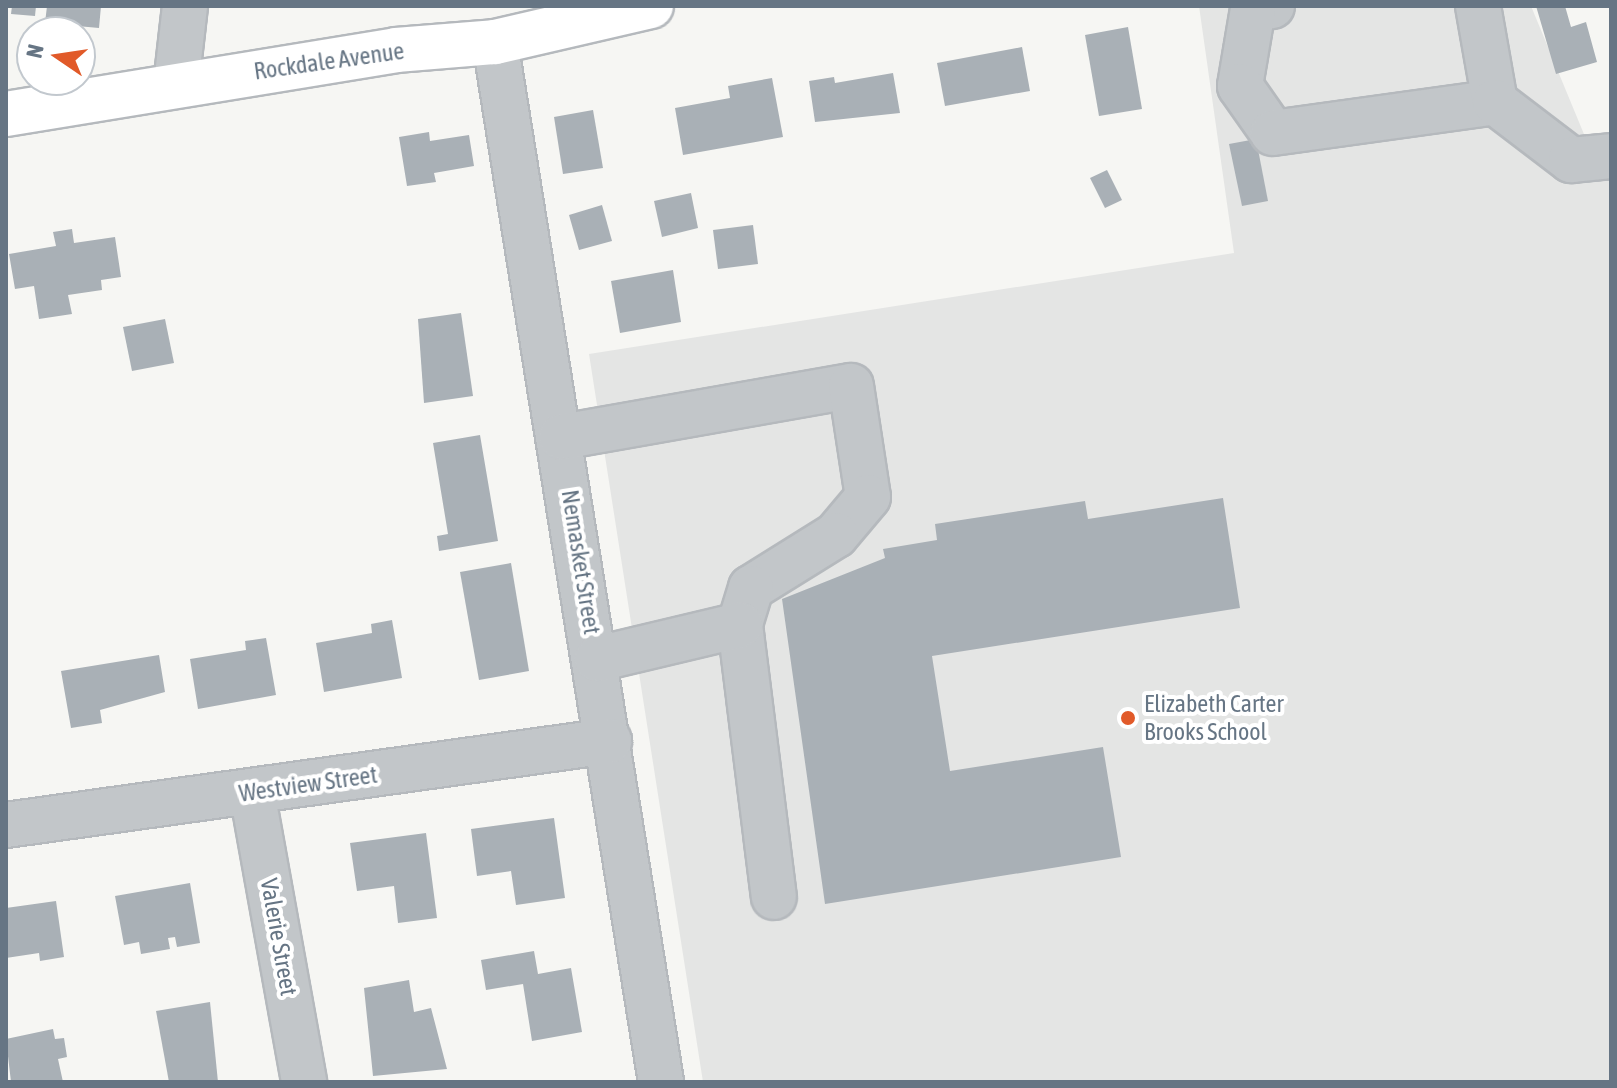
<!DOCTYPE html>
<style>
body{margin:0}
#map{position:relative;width:1617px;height:1088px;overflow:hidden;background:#f6f6f3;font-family:"Asap Condensed",sans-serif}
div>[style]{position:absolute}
.built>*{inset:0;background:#e4e5e4}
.building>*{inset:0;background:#a9b0b6}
.roads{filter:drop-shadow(2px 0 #b5b9bd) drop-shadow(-2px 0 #b5b9bd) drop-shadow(0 2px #b5b9bd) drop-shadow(0 -2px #b5b9bd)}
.minor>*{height:44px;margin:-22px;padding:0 22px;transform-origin:22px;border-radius:22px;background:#c2c6c9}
.major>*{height:44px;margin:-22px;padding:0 22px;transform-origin:22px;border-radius:22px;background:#fff}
.dots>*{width:22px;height:22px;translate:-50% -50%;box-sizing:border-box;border:4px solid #fff;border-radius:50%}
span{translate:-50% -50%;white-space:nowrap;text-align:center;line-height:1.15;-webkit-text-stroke:8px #fff;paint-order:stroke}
.street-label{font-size:24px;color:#667584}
.poi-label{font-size:24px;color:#667584}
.left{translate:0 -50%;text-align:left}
.frame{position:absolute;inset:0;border:8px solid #667584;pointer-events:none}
.north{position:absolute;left:16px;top:16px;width:80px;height:80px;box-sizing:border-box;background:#fff;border:2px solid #c2c8ce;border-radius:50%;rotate:283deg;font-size:22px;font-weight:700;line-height:32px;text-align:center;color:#667584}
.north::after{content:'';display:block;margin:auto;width:28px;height:36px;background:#e15a29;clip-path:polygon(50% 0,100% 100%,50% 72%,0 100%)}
</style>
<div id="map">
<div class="built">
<i style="clip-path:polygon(1199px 6px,1531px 6px,1586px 139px,1611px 136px,1611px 1082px,703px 1082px,589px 354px,1234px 253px)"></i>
</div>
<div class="building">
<i style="clip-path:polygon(12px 6px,36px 6px,35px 16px,11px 14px)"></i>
<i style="clip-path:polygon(47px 6px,101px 6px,99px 28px,77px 26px,77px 32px,64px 31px,64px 24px,45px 23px)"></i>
<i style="clip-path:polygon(1536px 6px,1565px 6px,1571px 27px,1586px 22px,1597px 62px,1556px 74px)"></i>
<i style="clip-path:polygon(1128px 27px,1142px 109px,1099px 116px,1085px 35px)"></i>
<i style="clip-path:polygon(1022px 47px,1030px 91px,945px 106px,937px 63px)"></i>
<i style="clip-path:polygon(893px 73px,900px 113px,815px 122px,809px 81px,834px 77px,835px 83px)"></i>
<i style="clip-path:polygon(772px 78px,783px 137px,683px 155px,675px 108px,730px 98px,728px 86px)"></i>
<i style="clip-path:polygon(593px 110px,603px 168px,563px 174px,554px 117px)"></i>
<i style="clip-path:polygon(429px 132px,430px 141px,469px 135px,474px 166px,434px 173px,436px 182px,407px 186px,399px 137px)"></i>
<i style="clip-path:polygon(1256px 139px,1268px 201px,1242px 206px,1229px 144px)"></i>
<i style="clip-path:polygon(1107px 170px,1122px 200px,1105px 208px,1090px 178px)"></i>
<i style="clip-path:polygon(691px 193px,698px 228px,662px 237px,654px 201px)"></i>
<i style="clip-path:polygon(602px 205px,612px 241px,579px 250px,569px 215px)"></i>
<i style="clip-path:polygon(753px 225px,758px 264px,718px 269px,713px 230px)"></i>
<i style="clip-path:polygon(72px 229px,74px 243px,115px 237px,121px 277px,101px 280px,102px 290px,68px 295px,72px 314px,39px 319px,34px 286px,15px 289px,9px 254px,56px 246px,53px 232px)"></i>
<i style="clip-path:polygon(673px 270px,681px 322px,620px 333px,611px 281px)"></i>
<i style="clip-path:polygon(461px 313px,473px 396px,424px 403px,418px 319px)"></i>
<i style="clip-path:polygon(165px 319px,174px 363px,132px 371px,123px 327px)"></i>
<i style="clip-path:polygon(480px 435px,498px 541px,439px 551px,437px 536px,448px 534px,433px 443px)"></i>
<i style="clip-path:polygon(1223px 498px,1240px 608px,932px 656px,950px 771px,1103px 747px,1121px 857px,825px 904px,782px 599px,885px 558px,883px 549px,937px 540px,935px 524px,1085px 501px,1088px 519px)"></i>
<i style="clip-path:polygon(511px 563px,529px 671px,479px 680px,460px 572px)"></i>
<i style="clip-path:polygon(392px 620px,402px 678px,324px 692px,316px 643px,372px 633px,371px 624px)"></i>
<i style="clip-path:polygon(266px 638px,276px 695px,198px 709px,190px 659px,246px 650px,245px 641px)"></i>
<i style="clip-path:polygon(159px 655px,165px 692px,100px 710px,102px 723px,71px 728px,61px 671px)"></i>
<i style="clip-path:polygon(554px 818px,565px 898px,516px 905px,511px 871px,477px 876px,471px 829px)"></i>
<i style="clip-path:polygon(426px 833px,437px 918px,398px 923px,394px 886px,357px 891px,350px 843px)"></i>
<i style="clip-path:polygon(190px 883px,200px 943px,177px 947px,175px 937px,168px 938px,170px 949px,141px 954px,139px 942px,124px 945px,115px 896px)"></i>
<i style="clip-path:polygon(56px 901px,64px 957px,40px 961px,39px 953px,6px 958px,6px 908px)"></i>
<i style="clip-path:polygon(534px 951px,538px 974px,571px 968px,582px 1032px,532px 1041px,523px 984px,486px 990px,481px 960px)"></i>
<i style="clip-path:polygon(409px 980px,414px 1012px,431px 1008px,447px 1069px,373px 1076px,364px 988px)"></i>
<i style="clip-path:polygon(210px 1002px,218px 1082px,169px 1082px,156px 1011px)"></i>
<i style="clip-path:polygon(53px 1029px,55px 1039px,64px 1038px,67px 1057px,58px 1059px,63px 1082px,11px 1082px,6px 1039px)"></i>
</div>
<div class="roads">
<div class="minor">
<i style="left:1272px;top:6px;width:19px;rotate:171deg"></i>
<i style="left:1253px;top:9px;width:78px;rotate:99.6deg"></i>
<i style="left:1240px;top:86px;width:57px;rotate:54.9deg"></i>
<i style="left:1273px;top:133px;width:224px;rotate:-7.9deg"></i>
<i style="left:1478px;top:6px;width:97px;rotate:80deg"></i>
<i style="left:1495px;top:102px;width:96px;rotate:37.3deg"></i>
<i style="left:1571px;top:160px;width:40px;rotate:-5.7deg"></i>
<i style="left:495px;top:42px;width:1053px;rotate:80.93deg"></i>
<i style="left:176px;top:85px;width:80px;rotate:-83.5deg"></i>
<i style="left:561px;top:437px;width:294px;rotate:-10deg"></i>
<i style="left:851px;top:386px;width:112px;rotate:81.3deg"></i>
<i style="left:868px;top:497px;width:50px;rotate:130.1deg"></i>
<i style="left:836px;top:535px;width:100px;rotate:148.1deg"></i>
<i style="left:751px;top:588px;width:39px;rotate:107deg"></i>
<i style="left:740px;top:625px;width:274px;rotate:82.9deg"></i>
<i style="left:597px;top:659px;width:147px;rotate:-13.4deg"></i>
<i style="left:252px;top:792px;width:295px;rotate:79.8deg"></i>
<i style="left:6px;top:825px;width:609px;rotate:-7.93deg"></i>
</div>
<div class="major">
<i style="left:6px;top:114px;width:395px;rotate:-9.3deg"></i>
<i style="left:396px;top:50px;width:99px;rotate:-4.6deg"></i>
<i style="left:495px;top:42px;width:160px;rotate:-13deg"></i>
</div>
</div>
<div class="dots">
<i style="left:1128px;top:718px;background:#e15a29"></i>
</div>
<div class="street-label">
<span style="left:329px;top:61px;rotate:-8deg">Rockdale Avenue</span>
<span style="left:581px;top:562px;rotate:81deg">Nemasket Street</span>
<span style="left:308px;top:784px;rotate:-8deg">Westview Street</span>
<span style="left:279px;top:937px;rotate:80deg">Valerie Street</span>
</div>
<div class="poi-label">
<span class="left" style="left:1144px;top:718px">Elizabeth Carter<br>Brooks School</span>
</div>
<div class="frame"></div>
<div class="north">N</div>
</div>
